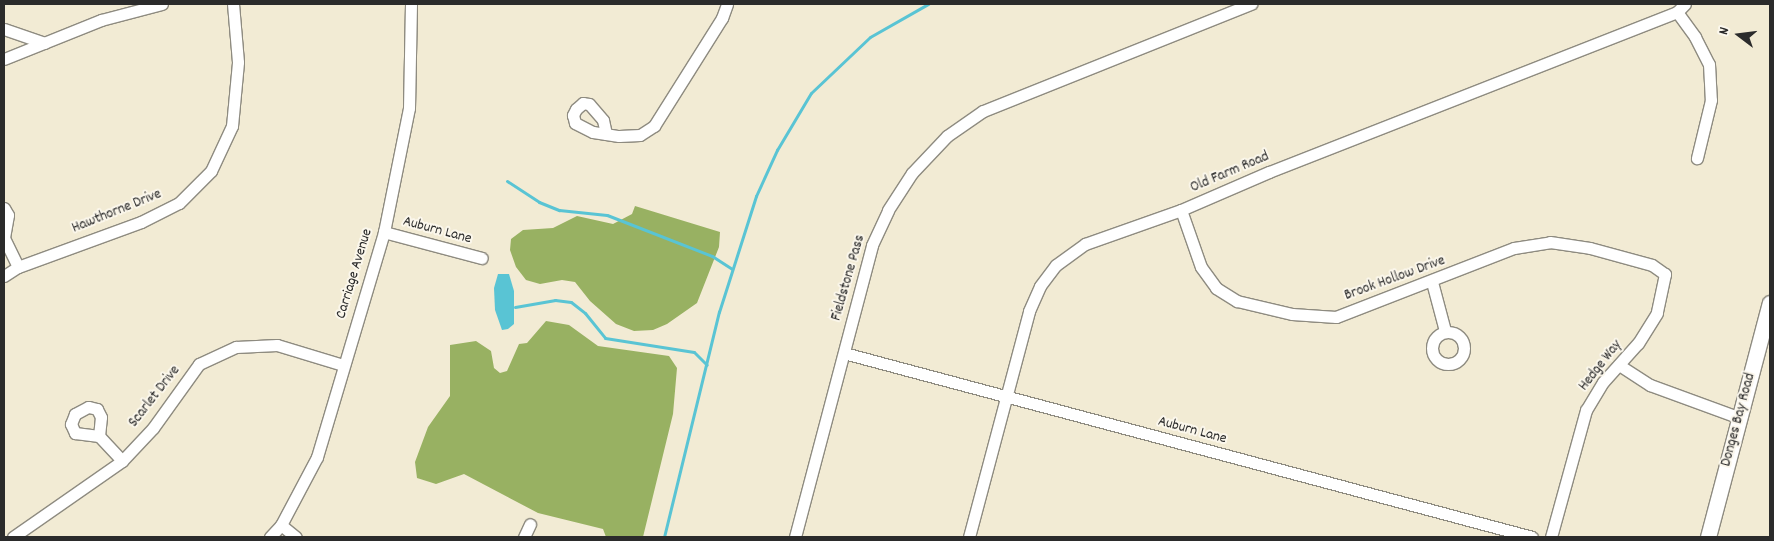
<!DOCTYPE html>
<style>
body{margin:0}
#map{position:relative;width:1774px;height:541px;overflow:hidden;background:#f2ebd4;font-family:Dekko,sans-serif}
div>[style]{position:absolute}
.forest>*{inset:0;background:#98b162}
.water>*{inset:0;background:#59c4d4}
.stream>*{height:3px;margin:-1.5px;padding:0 1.5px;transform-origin:1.5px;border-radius:1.5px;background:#59c4d4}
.roads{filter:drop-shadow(1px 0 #8e8b80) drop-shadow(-1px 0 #8e8b80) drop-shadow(0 1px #8e8b80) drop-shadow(0 -1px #8e8b80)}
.street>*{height:11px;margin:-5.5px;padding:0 5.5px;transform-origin:5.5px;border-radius:5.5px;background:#fff}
.street>.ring{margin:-5.5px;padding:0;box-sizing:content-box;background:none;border:11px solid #fff;border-radius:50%}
.secondary>*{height:15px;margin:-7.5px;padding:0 7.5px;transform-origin:7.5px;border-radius:7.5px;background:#fff}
span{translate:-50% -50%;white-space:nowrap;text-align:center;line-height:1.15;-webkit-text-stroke:4px #fbf7ec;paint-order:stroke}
.street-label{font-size:15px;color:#2b2b2b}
.frame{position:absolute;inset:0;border:5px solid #2b2b2b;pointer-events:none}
.north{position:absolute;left:1714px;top:10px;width:50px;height:50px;-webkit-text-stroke:4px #fbf7ec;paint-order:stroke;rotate:285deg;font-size:14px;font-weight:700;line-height:20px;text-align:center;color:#2b2b2b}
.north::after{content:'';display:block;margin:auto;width:18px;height:22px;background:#2b2b2b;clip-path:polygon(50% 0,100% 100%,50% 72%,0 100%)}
</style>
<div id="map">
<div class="forest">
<i style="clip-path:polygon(635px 206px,720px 232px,719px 247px,697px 303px,667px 324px,653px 330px,634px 331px,616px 324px,590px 301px,575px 282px,562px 280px,540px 284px,526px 280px,516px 267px,510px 250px,511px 239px,523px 230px,553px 228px,577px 216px,613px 224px,632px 214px)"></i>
<i style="clip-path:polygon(546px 321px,569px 325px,598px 346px,669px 356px,677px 368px,673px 414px,643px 537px,606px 537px,603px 529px,538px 513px,464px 474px,436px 484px,417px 478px,415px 462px,428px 427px,450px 396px,450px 345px,476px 341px,491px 351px,494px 368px,500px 373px,507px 371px,519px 344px,527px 343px)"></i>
</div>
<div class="water">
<i style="clip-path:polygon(498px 274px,509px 274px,514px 291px,514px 324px,508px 329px,502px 330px,495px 310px,494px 288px)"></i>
</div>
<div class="stream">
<i style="left:507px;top:181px;width:38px;rotate:33deg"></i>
<i style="left:539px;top:202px;width:22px;rotate:22deg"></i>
<i style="left:559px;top:210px;width:48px;rotate:5.9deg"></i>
<i style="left:607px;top:215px;width:113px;rotate:21.3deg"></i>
<i style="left:712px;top:256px;width:24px;rotate:33deg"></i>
<i style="left:515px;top:307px;width:41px;rotate:-9.9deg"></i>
<i style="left:555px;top:300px;width:16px;rotate:7deg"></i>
<i style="left:571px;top:302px;width:18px;rotate:38deg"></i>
<i style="left:585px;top:313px;width:32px;rotate:51deg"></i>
<i style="left:605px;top:338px;width:90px;rotate:8.9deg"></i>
<i style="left:694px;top:352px;width:18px;rotate:45deg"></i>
<i style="left:664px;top:537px;width:232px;rotate:-76.3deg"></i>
<i style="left:719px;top:312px;width:122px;rotate:-72.3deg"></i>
<i style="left:756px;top:196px;width:51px;rotate:-65.5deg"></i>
<i style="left:777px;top:150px;width:66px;rotate:-59.2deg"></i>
<i style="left:811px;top:93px;width:81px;rotate:-43.5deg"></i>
<i style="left:870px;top:37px;width:67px;rotate:-29.6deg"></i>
</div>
<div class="roads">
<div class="street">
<i style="left:1677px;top:12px;width:31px;rotate:54deg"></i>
<i style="left:1695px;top:37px;width:30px;rotate:63deg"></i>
<i style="left:1709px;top:64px;width:36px;rotate:87deg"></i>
<i style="left:1711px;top:100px;width:60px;rotate:103.6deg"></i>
<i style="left:4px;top:29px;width:43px;rotate:18.9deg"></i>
<i style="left:4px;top:59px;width:105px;rotate:-21.9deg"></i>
<i style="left:101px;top:20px;width:63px;rotate:-14.7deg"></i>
<i style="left:606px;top:134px;width:14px;rotate:-102deg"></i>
<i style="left:603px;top:120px;width:21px;rotate:-131deg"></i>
<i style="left:589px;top:104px;width:6px;rotate:-171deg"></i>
<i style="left:583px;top:103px;width:9px;rotate:139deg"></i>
<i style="left:576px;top:109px;width:7px;rotate:117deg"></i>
<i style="left:573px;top:115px;width:8px;rotate:76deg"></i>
<i style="left:575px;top:123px;width:20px;rotate:27deg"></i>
<i style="left:593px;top:132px;width:26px;rotate:9deg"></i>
<i style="left:619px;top:136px;width:21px;rotate:-3deg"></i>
<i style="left:640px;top:135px;width:17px;rotate:-33deg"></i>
<i style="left:654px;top:126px;width:128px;rotate:-57.8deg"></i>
<i style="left:722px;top:18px;width:15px;rotate:-70deg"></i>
<i style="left:4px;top:208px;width:8px;rotate:60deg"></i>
<i style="left:8px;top:215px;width:23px;rotate:100deg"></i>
<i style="left:4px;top:238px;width:32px;rotate:64deg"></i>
<i style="left:1181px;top:210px;width:60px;rotate:70.7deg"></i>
<i style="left:1201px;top:267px;width:26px;rotate:54deg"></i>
<i style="left:1216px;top:288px;width:25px;rotate:32deg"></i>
<i style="left:1237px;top:301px;width:57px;rotate:13.3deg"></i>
<i style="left:1292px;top:314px;width:44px;rotate:3.9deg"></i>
<i style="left:1336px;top:317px;width:191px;rotate:-21.2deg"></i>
<i style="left:1514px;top:248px;width:36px;rotate:-9deg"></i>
<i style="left:1550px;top:242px;width:40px;rotate:8.5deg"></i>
<i style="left:1590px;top:248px;width:64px;rotate:15.3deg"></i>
<i style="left:1652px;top:265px;width:16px;rotate:35deg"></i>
<i style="left:1665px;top:274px;width:40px;rotate:102deg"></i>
<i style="left:1657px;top:313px;width:36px;rotate:122deg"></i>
<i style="left:1638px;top:343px;width:52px;rotate:131.9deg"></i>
<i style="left:1603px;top:382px;width:33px;rotate:121deg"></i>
<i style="left:1586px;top:410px;width:132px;rotate:105.4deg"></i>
<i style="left:384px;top:232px;width:101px;rotate:14.9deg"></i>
<i style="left:4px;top:276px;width:17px;rotate:-33deg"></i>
<i style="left:18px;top:267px;width:131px;rotate:-20.1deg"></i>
<i style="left:141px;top:222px;width:42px;rotate:-26.6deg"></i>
<i style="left:179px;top:203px;width:45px;rotate:-45deg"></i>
<i style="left:211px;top:171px;width:50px;rotate:-65deg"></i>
<i style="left:232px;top:126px;width:64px;rotate:-84.6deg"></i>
<i style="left:238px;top:62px;width:58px;rotate:-94.9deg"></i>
<i style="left:1432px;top:282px;width:51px;rotate:75.1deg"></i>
<i class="ring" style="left:1432px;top:332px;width:21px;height:21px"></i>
<i style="left:844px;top:353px;width:712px;rotate:14.97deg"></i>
<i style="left:1619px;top:365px;width:37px;rotate:33deg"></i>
<i style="left:1650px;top:385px;width:96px;rotate:20.1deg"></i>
<i style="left:99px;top:436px;width:19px;rotate:-84deg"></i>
<i style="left:101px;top:417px;width:9px;rotate:-117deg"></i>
<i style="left:97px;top:409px;width:9px;rotate:-167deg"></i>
<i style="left:88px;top:407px;width:15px;rotate:152deg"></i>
<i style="left:75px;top:414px;width:11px;rotate:112deg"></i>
<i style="left:71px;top:424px;width:10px;rotate:66deg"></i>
<i style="left:75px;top:433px;width:24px;rotate:7deg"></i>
<i style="left:99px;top:436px;width:34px;rotate:47deg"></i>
<i style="left:281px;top:525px;width:19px;rotate:39deg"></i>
<i style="left:13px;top:537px;width:133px;rotate:-34.9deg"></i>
<i style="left:122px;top:461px;width:45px;rotate:-46.8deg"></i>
<i style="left:153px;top:428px;width:79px;rotate:-54.3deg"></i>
<i style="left:199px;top:364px;width:41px;rotate:-24.7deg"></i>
<i style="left:236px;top:347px;width:41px;rotate:-2.8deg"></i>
<i style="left:277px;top:345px;width:69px;rotate:16.9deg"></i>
<i style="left:270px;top:537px;width:16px;rotate:-47deg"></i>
<i style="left:281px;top:525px;width:77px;rotate:-62.1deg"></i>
<i style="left:317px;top:457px;width:235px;rotate:-73.4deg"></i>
<i style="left:384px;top:232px;width:126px;rotate:-78.6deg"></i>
<i style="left:409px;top:108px;width:104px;rotate:-88.9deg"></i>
<i style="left:524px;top:537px;width:14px;rotate:-65deg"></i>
<i style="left:795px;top:537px;width:302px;rotate:-75.2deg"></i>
<i style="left:872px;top:245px;width:38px;rotate:-65deg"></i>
<i style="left:888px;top:210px;width:44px;rotate:-57deg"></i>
<i style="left:912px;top:173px;width:51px;rotate:-46.6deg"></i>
<i style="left:947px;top:136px;width:44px;rotate:-34.8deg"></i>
<i style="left:983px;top:111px;width:289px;rotate:-21.8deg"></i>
<i style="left:969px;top:537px;width:234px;rotate:-75.1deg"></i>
<i style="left:1029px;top:311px;width:27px;rotate:-66deg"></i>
<i style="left:1040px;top:286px;width:26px;rotate:-53deg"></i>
<i style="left:1056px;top:265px;width:36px;rotate:-36deg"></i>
<i style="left:1085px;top:244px;width:102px;rotate:-19.5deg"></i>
<i style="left:1181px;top:210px;width:96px;rotate:-23.4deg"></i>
<i style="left:1269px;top:172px;width:438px;rotate:-21.4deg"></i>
<i style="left:1677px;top:12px;width:11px;rotate:-45deg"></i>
</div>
<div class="secondary">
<i style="left:1708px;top:537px;width:242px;rotate:-75.2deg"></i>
</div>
</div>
<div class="street-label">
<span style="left:1230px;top:173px;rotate:-23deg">Old Farm Road</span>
<span style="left:117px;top:212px;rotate:-22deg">Hawthorne Drive</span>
<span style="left:437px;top:231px;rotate:15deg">Auburn Lane</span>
<span style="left:355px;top:274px;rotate:-73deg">Carriage Avenue</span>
<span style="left:849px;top:278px;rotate:-74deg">Fieldstone Pass</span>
<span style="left:1395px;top:279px;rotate:-20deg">Brook Hollow Drive</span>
<span style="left:1601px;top:366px;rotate:-52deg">Hedge Way</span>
<span style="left:155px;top:397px;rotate:-52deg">Scarlet Drive</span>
<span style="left:1739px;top:420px;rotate:-75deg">Donges Bay Road</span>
<span style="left:1192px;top:431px;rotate:15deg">Auburn Lane</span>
</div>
<div class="frame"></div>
<div class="north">N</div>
</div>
